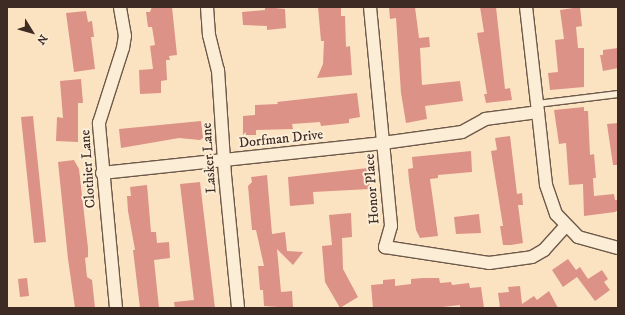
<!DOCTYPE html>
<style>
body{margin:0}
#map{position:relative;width:625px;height:315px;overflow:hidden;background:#fbe3c1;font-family:"IM FELL DW Pica",serif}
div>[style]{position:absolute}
.building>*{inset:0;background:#dc9286}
.roads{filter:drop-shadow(1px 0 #6d594a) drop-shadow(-1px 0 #6d594a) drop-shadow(0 1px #6d594a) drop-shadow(0 -1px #6d594a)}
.lane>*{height:6px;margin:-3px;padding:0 3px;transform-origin:3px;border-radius:3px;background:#fcedd7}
.street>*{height:12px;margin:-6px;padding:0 6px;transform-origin:6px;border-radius:6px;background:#fcedd7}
span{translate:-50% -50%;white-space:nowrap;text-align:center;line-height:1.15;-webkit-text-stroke:4px #fcedd7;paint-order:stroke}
.street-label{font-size:14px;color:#3e2b23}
.frame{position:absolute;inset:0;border:8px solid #3e2b23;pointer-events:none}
.north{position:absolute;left:12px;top:12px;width:40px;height:40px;-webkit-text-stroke:3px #fcedd7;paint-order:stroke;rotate:127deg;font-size:11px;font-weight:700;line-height:16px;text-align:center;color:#3e2b23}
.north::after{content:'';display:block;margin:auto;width:14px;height:18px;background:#3e2b23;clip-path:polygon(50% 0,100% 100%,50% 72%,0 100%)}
</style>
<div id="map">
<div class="building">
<i style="clip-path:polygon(152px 7px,172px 7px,177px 55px,169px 56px,170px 60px,166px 60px,167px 80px,161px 81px,161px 93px,140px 94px,139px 70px,153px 69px,150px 46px,155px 45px,152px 27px,148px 27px,146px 12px,150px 12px)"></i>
<i style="clip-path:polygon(265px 7px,285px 9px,286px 28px,267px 30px,267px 26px,243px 25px,242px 12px,265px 10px)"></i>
<i style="clip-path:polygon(318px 7px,341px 7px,341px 16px,345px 16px,346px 47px,350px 46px,352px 75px,317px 78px,323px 64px,324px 41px,321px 41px)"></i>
<i style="clip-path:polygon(389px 7px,415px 7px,419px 38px,429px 37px,430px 47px,420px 48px,422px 85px,460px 81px,463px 101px,425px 106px,427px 119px,406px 123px,401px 93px,396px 18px,390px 19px)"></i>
<i style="clip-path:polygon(480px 7px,496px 7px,505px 89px,510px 88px,512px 100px,486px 103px,484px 94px,487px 94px,477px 33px,484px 32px)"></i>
<i style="clip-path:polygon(580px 7px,582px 26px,576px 27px,578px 48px,584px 48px,584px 87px,550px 90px,548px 73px,558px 72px,555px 40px,564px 39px,560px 10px)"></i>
<i style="clip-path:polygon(86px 11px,88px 22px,92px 21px,94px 37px,91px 37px,95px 69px,74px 72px,66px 13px)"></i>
<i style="clip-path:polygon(618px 48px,618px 68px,603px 71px,600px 55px,603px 55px,603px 50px)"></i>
<i style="clip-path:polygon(81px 79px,83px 103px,78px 103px,78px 142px,56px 141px,57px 117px,63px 118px,60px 81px)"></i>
<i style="clip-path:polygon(357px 93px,360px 117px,349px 119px,349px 123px,321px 126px,320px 122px,292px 124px,293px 129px,256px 130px,256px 135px,243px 135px,243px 116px,255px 115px,255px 105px,278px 104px,277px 102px)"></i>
<i style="clip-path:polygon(584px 107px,584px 111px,588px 111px,590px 155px,594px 154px,596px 178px,593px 178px,594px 196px,614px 194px,615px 200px,618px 200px,618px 210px,615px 212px,584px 216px,583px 184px,569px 185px,566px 143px,559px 144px,554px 110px)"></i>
<i style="clip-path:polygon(33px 116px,46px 242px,34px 243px,21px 117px)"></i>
<i style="clip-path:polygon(201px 121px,203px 138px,200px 140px,179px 138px,121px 148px,119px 129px)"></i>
<i style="clip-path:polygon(618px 123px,618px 165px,613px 165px,607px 124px)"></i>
<i style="clip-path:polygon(510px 136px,517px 194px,522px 193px,523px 205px,518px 205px,523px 243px,511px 245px,503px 245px,500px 226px,503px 226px,491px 151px,497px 150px,495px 138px)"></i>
<i style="clip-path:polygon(471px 151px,472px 172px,438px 175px,438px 178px,430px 179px,438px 236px,420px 238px,416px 230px,409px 180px,408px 169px,413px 168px,412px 157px)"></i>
<i style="clip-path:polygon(74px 160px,79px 169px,88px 248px,88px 257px,85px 258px,87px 277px,92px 280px,95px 308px,75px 308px,68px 259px,58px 162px)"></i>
<i style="clip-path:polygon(368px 168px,370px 189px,313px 192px,314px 204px,290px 206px,288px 177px)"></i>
<i style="clip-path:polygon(267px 175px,272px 234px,285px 232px,287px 251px,303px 252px,293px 265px,277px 249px,281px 292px,292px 291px,293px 308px,264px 306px,263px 290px,260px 290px,258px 266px,264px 266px,256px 230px,252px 230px,248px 186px,252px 182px,251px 177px)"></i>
<i style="clip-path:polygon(200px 182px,215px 308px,175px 308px,174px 302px,194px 300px,180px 184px)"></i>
<i style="clip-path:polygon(147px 185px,151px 232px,156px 232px,157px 243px,169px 242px,170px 258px,154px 260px,159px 308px,140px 308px,133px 250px,135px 250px,128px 211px,127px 196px,131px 196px,130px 187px)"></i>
<i style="clip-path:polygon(351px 213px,352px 237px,342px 238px,343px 269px,358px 297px,340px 308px,325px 282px,322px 246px,332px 245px,329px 215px)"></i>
<i style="clip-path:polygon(479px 214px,481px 233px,456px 234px,454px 217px)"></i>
<i style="clip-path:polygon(568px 259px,576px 270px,580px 267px,588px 279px,602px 270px,608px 279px,604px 282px,610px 290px,595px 301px,577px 277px,563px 287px,552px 270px)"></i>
<i style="clip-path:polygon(27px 278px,29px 296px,20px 297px,18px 279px)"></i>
<i style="clip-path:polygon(423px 278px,439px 278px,440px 283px,451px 282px,452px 285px,469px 283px,470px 288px,481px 287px,484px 308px,460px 308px,460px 305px,434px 308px,373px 308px,371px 285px,383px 284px,383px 280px,395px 279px,395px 286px,411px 284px,411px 279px)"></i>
<i style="clip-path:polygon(520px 286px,522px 304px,534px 296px,537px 300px,549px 291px,558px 308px,500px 308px,498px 293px,509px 292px,508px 287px)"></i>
</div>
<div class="roads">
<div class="lane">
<i style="left:537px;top:104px;width:82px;rotate:-7deg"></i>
</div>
<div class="street">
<i style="left:207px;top:7px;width:28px;rotate:86deg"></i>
<i style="left:209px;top:35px;width:36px;rotate:76deg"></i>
<i style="left:218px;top:70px;width:105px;rotate:86.2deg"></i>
<i style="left:225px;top:175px;width:134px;rotate:84.4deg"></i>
<i style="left:370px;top:7px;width:220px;rotate:84.5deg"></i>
<i style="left:391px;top:226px;width:22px;rotate:106deg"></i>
<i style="left:385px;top:247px;width:105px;rotate:8.7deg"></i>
<i style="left:489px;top:263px;width:43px;rotate:-7.9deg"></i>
<i style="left:532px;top:257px;width:14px;rotate:-30deg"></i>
<i style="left:544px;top:250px;width:31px;rotate:-48deg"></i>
<i style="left:538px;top:112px;width:73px;rotate:83.7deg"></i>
<i style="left:546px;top:185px;width:31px;rotate:71deg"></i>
<i style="left:556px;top:214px;width:32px;rotate:46deg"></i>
<i style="left:578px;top:237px;width:41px;rotate:15.4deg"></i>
<i style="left:102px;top:173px;width:283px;rotate:-6.1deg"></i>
<i style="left:383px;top:143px;width:80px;rotate:-7.9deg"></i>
<i style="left:462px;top:132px;width:26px;rotate:-29deg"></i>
<i style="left:485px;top:119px;width:53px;rotate:-7.5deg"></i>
<i style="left:538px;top:112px;width:106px;rotate:-96.5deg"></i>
<i style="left:116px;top:308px;width:186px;rotate:-95.3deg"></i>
<i style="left:99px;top:123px;width:79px;rotate:-72.3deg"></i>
<i style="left:123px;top:48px;width:12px;rotate:-81deg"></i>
<i style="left:125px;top:36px;width:29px;rotate:-100deg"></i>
</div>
</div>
<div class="street-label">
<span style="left:281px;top:139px;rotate:-6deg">Dorfman Drive</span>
<span style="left:209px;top:158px;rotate:-94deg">Lasker Lane</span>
<span style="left:88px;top:169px;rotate:-94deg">Clothier Lane</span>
<span style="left:372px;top:189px;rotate:-94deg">Honor Place</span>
</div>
<div class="frame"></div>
<div class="north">N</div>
</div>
